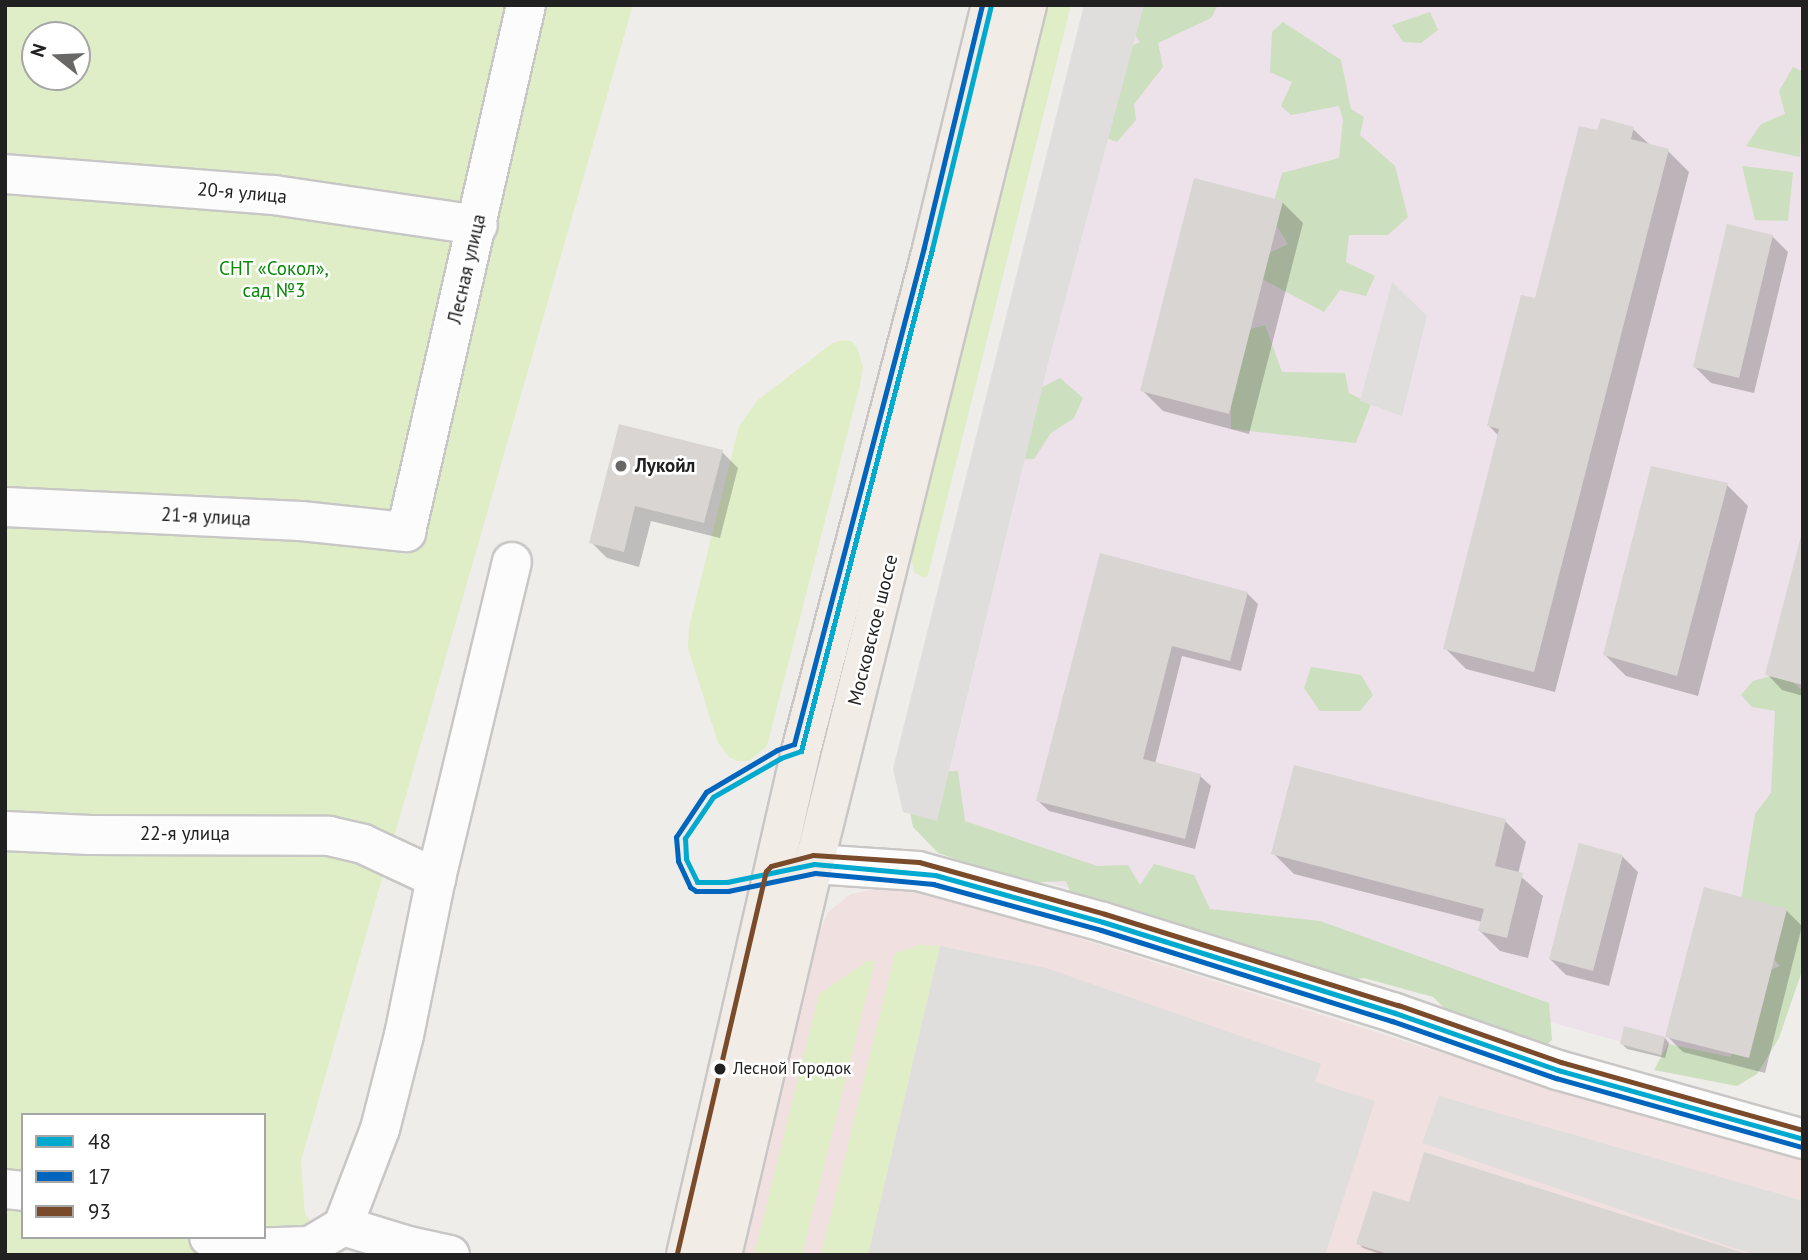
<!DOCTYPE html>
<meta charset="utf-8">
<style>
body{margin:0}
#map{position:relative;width:1808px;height:1260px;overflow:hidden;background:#efedea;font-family:"PT Sans",sans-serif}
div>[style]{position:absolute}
.commercial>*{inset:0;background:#f1e0e0}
.industrial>*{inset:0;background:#ede2e9}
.grass>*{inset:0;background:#dfeec7}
.forest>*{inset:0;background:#ccdfbe}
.parking>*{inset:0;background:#dfdedd}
.shadow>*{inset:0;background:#0003}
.building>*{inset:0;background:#d8d5d2}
.roads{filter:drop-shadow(2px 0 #c8c7c6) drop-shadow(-2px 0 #c8c7c6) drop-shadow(0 2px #c8c7c6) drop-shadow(0 -2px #c8c7c6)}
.minor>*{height:38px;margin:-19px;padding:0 19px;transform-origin:19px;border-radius:19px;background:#fdfcfc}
.major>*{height:38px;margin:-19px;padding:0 19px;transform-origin:19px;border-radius:19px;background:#f2ece6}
.bus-1>*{height:5px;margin:-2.5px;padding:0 2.5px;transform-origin:2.5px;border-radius:2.5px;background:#00a9ce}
.bus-2>*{height:5px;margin:-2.5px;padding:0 2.5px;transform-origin:2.5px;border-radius:2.5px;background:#0065bd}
.bus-3>*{height:5px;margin:-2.5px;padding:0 2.5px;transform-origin:2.5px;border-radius:2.5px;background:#7a4b2a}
.dots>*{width:19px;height:19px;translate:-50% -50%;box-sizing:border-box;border:4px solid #fff;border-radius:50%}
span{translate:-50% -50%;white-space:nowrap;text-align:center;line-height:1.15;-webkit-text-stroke:5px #fff;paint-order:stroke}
.bus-label{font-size:17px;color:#212121}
.left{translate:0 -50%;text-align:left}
.street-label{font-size:19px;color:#212121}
.park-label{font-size:19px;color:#088806}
.poi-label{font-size:19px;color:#212121;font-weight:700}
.frame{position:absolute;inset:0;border:7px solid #212121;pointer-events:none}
.legend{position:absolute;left:21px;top:1113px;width:245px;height:126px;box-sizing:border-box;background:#fff;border:2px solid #a6a6a6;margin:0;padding:9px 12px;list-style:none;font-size:21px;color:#212121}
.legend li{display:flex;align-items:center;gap:14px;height:35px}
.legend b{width:35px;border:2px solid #a6a6a6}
.north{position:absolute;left:21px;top:21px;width:70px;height:70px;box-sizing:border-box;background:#fff;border:2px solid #a6a6a6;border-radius:50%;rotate:288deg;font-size:19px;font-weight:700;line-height:28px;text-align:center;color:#212121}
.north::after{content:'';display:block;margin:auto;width:24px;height:32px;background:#696867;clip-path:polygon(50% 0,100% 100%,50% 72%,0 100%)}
</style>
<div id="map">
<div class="commercial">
<i style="clip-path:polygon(883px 887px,924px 889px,1641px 1116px,1803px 1161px,1803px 1255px,741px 1255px,813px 947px,828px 912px,851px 894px)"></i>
</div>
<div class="industrial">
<i style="clip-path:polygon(1144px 5px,1803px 5px,1803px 828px,1787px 909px,1744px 1076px,946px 854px,934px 835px,1048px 364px)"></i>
</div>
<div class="grass">
<i style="clip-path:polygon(evenodd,5px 5px,633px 5px,301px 1161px,305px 1214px,335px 1255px,5px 1255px,5px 5px,35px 35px,77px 35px,77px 77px,35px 77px,35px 35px,5px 5px,23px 1115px,264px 1115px,264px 1237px,23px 1237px,23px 1115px)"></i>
<i style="clip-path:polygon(1046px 5px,1071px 5px,928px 575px,924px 578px,915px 573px,910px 556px)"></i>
<i style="clip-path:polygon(843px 340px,851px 341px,857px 347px,863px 367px,860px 385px,767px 746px,749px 761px,737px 761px,729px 757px,718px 743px,688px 648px,689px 627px,739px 426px,758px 400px,831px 344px)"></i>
<i style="clip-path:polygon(920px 945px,940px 946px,868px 1255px,821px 1255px,895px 953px)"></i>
<i style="clip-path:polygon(867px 961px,875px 961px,802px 1255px,754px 1255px,819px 994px)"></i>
</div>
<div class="forest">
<i style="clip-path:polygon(1128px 5px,1218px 5px,1211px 18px,1158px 43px,1163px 67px,1134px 104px,1136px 120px,1117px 142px,1088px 131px,1108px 57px,1140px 42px,1124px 20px)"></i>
<i style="clip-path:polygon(1430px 12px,1438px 30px,1421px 43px,1403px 42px,1392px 25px)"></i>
<i style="clip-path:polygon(1283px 22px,1341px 60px,1351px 109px,1364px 117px,1360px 135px,1395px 166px,1408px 217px,1388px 235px,1349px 235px,1346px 262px,1375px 276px,1366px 296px,1340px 290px,1324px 312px,1258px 277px,1257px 259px,1288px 244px,1270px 215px,1282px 173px,1339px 158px,1343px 120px,1339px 106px,1291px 115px,1281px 106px,1292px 82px,1270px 72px,1272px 32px)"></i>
<i style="clip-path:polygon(1793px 67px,1803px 72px,1800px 157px,1746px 146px,1761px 124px,1785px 114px,1779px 91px)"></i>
<i style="clip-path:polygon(1742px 166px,1793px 172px,1788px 221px,1755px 220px)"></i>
<i style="clip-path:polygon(1265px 325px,1282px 372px,1345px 373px,1349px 393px,1371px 404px,1356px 443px,1231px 429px,1230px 335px)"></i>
<i style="clip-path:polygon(1060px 378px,1083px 398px,1074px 418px,1051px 433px,1034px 459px,1015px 459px,1033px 392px)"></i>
<i style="clip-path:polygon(1311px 667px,1361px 675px,1373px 695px,1360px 711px,1320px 711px,1304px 688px)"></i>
<i style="clip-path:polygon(1782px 673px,1803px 691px,1803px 968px,1779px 1038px,1757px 1074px,1737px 1086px,1654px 1070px,1668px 1044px,1731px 1057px,1733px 1005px,1753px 977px,1780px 966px,1738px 919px,1755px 814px,1771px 793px,1775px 711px,1752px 707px,1741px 695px,1753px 681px)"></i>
<i style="clip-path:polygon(958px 771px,965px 821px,1097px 866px,1128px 865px,1140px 885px,1154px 864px,1194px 875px,1210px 909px,1320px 921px,1549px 1003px,1552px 1040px,1544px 1048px,1490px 1053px,1433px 997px,1364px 978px,1319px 986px,1081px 919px,1066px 881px,1024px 883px,938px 853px,913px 827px,904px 782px,915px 772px)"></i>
</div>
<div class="parking">
<i style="clip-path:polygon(1084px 5px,1144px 5px,1048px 364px,937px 821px,903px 812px,893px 769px)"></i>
<i style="clip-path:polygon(1392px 282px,1427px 316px,1402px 416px,1360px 401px)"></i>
<i style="clip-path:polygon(940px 946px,1046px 968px,1321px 1064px,1315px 1082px,1375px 1101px,1325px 1255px,868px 1255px)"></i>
<i style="clip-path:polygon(1439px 1096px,1803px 1201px,1803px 1255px,1755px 1255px,1422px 1143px)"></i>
</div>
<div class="shadow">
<i style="clip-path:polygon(1633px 129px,1651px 146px,1668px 151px,1689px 172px,1555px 692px,1466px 669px,1445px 648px,1499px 436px,1489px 426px,1536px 300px)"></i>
<i style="clip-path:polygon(1282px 202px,1303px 223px,1249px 434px,1163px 411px,1142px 390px)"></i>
<i style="clip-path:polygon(1772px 236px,1788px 252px,1754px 393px,1711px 383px,1695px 367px)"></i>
<i style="clip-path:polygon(620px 426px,722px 452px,738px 468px,720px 538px,651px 521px,639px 567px,607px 558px,591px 542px)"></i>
<i style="clip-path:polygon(1727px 485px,1748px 506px,1698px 696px,1626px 676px,1605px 655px)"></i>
<i style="clip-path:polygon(1803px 535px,1803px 696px,1782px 690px,1767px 674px)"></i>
<i style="clip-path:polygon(1101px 556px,1247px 593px,1258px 604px,1241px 671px,1182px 656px,1155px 764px,1200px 776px,1211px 786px,1195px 849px,1049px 811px,1038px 801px)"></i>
<i style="clip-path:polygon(1505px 821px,1526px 842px,1518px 874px,1543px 896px,1528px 958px,1500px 951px,1479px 930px,1482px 922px,1294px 874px,1273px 853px)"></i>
<i style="clip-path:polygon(1622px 856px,1638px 872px,1609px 986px,1566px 975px,1550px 959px)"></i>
<i style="clip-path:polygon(1786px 910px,1802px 926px,1765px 1073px,1683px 1052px,1667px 1036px)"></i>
<i style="clip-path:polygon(1665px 1038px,1669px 1043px,1665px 1058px,1627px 1049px,1622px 1044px)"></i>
<i style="clip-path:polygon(1358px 1243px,1743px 1255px,1383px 1255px,1363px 1248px)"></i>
</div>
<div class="building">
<i style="clip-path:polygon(1601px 118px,1634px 127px,1631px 139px,1669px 149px,1534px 672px,1443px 649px,1499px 429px,1487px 426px,1521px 295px,1535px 298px,1579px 126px,1597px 130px)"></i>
<i style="clip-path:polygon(1194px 178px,1283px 201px,1229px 414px,1140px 391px)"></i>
<i style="clip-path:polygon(1727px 224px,1773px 235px,1739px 378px,1693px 367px)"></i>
<i style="clip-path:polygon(619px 424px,723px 450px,704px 523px,635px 506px,624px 552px,589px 543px)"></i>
<i style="clip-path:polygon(1651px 466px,1728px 483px,1677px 676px,1603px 655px)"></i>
<i style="clip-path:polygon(1802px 532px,1803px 532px,1803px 685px,1765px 675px)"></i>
<i style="clip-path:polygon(1100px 553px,1248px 592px,1230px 661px,1172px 646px,1143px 759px,1201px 774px,1185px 839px,1036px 801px)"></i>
<i style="clip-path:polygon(1294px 765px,1506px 819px,1495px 866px,1523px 873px,1507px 938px,1478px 931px,1484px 909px,1271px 854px)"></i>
<i style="clip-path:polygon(1579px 843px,1623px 855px,1593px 971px,1549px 959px)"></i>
<i style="clip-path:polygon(1704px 887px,1787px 909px,1749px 1058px,1665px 1037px)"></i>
<i style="clip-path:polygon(1624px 1026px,1665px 1037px,1661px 1055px,1620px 1044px)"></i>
<i style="clip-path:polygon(1424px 1152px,1747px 1254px,1747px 1255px,1391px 1255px,1356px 1244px,1373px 1191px,1409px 1202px)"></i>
</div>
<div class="roads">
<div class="minor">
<i style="left:5px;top:174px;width:270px;rotate:4.5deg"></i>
<i style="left:274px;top:195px;width:206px;rotate:8.4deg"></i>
<i style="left:5px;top:507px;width:296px;rotate:2.7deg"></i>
<i style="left:301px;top:521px;width:106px;rotate:6deg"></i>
<i style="left:406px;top:532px;width:540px;rotate:-77.17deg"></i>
<i style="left:5px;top:831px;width:85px;rotate:2.7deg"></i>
<i style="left:90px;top:835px;width:239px;rotate:0.2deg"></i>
<i style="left:329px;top:836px;width:35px;rotate:13deg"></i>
<i style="left:363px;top:844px;width:81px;rotate:25deg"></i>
<i style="left:436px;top:878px;width:160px;rotate:101.5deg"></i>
<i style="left:404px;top:1035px;width:97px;rotate:104.3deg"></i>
<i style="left:380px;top:1129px;width:104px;rotate:110.9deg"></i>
<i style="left:814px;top:864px;width:104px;rotate:3.9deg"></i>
<i style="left:918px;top:871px;width:192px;rotate:15.4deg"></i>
<i style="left:1103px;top:922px;width:306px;rotate:17.3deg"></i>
<i style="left:1395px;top:1013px;width:173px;rotate:19.3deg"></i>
<i style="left:1558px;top:1070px;width:255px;rotate:15.7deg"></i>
<i style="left:436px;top:878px;width:325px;rotate:-76.5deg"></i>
<i style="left:5px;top:1189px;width:18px;rotate:6deg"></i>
<i style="left:209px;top:1237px;width:39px;rotate:17deg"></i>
<i style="left:246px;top:1248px;width:64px;rotate:-1.8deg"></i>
<i style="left:310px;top:1246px;width:39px;rotate:-31deg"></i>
<i style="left:343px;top:1226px;width:69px;rotate:16.9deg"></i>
<i style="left:409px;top:1246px;width:42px;rotate:12.4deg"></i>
</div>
<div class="major">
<i style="left:686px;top:1255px;width:517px;rotate:-77.15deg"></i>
<i style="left:801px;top:751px;width:519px;rotate:-75.37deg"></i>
<i style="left:932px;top:249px;width:251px;rotate:-76.4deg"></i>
<i style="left:722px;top:1255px;width:402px;rotate:-76.8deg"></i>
<i style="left:814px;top:864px;width:885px;rotate:-76.07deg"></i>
</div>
</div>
<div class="bus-1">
<i style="left:991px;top:5px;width:251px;rotate:103.6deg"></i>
<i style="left:932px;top:249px;width:519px;rotate:104.63deg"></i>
<i style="left:801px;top:751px;width:21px;rotate:161deg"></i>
<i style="left:781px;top:758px;width:78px;rotate:150.2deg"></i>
<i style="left:713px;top:797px;width:50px;rotate:124.3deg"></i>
<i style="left:685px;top:838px;width:21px;rotate:87deg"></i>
<i style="left:686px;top:859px;width:25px;rotate:64deg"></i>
<i style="left:697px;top:882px;width:30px"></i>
<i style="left:727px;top:882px;width:89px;rotate:-11.7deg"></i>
<i style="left:814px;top:864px;width:121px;rotate:5.2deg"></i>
<i style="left:935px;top:875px;width:174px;rotate:15.6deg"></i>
<i style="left:1103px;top:922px;width:306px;rotate:17.3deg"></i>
<i style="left:1395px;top:1013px;width:173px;rotate:19.3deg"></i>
<i style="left:1558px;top:1070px;width:255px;rotate:15.7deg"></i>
</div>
<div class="bus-2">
<i style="left:982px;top:5px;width:249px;rotate:103.5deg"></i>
<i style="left:924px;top:247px;width:514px;rotate:104.66deg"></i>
<i style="left:794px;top:744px;width:18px;rotate:161deg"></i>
<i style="left:777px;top:750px;width:82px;rotate:149.4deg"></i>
<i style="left:706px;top:792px;width:54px;rotate:123.7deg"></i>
<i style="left:676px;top:837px;width:24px;rotate:85deg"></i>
<i style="left:678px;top:861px;width:29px;rotate:65deg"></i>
<i style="left:690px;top:887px;width:7px;rotate:34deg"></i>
<i style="left:696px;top:891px;width:32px"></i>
<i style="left:728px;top:891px;width:89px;rotate:-11.7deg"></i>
<i style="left:815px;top:873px;width:119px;rotate:5.3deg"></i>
<i style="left:933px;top:884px;width:174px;rotate:15.3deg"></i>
<i style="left:1101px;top:930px;width:305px;rotate:17.4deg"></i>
<i style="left:1392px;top:1021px;width:174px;rotate:19.2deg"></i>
<i style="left:1556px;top:1078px;width:255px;rotate:15.7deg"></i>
</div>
<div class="bus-3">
<i style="left:677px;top:1253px;width:392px;rotate:-76.9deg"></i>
<i style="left:766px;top:871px;width:7px;rotate:-45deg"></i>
<i style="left:771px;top:866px;width:43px;rotate:-14.7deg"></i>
<i style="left:813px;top:855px;width:106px;rotate:3.8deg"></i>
<i style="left:919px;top:862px;width:193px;rotate:15.6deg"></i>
<i style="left:1105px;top:914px;width:307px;rotate:17.3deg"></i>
<i style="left:1398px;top:1005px;width:173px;rotate:19.3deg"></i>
<i style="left:1561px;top:1062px;width:251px;rotate:15.7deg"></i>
</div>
<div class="dots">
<i style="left:621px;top:466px;background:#696867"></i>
<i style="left:720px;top:1069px;background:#212121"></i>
</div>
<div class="bus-label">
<span class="left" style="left:733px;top:1069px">Лесной Городок</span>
</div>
<div class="street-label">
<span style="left:242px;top:193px;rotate:5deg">20-я улица</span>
<span style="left:467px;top:269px;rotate:-77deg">Лесная улица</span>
<span style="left:206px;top:517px;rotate:3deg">21-я улица</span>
<span style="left:873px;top:630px;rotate:-76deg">Московское шоссе</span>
<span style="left:185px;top:834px">22-я улица</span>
</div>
<div class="park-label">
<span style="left:274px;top:280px">СНТ «Сокол»,<br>сад №3</span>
</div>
<div class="poi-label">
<span class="left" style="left:635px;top:466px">Лукойл</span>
</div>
<div class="frame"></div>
<ul class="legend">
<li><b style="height:9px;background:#00a9ce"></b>48</li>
<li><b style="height:9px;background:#0065bd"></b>17</li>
<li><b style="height:9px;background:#7a4b2a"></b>93</li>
</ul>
<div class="north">N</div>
</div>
